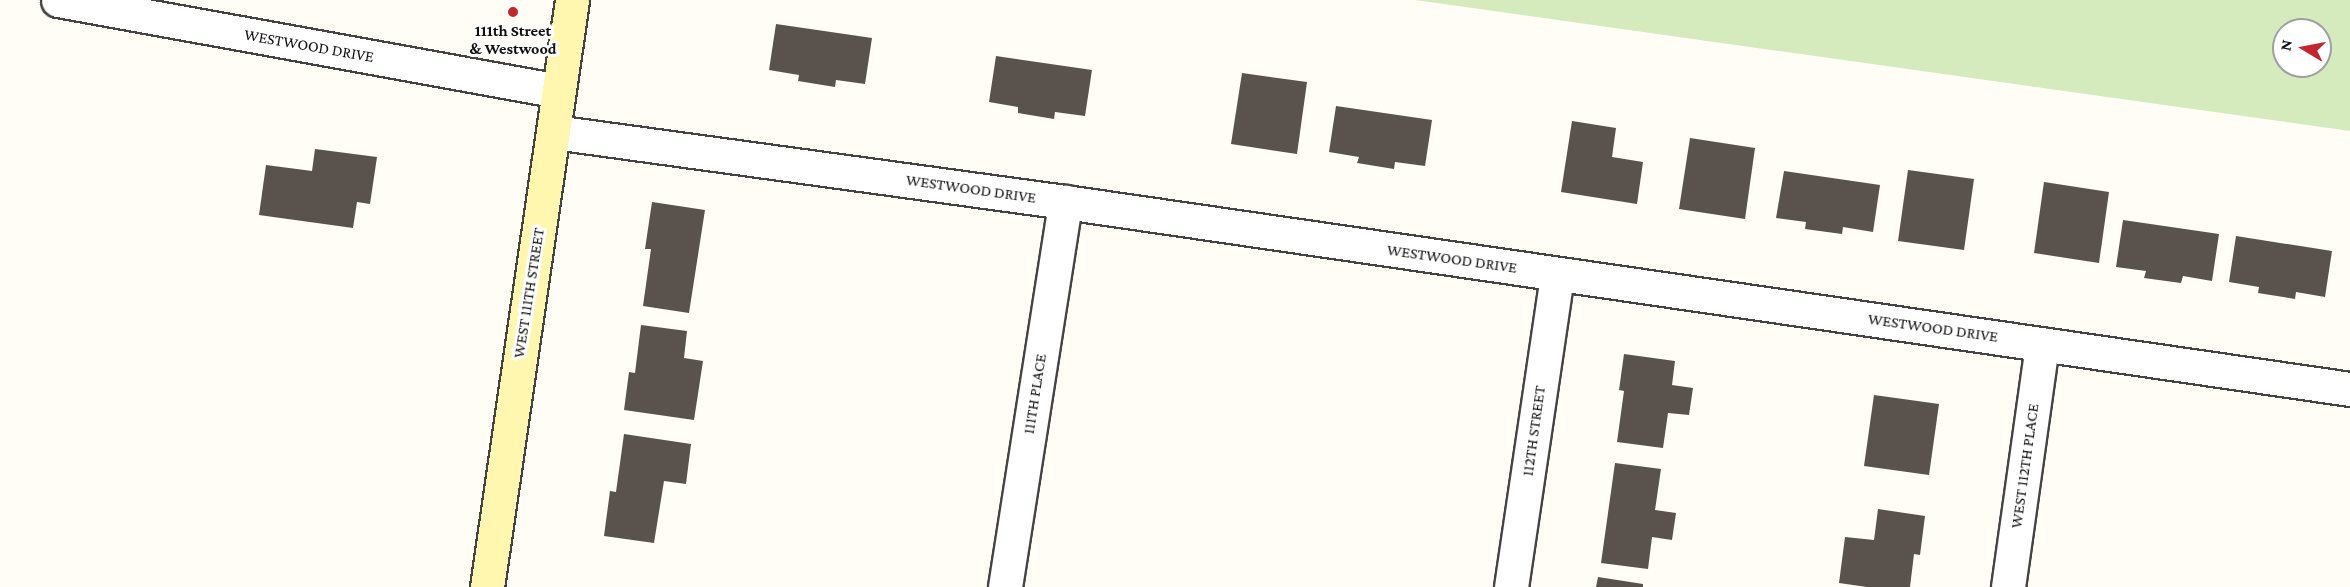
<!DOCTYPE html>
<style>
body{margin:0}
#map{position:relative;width:2350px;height:587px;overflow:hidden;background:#fffdf5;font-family:"Crimson Pro",serif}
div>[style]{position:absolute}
.green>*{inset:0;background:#d5ebbd}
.building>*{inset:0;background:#5a524d}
.roads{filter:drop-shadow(2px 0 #444) drop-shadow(-2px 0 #444) drop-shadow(0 2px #444) drop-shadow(0 -2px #444)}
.minor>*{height:33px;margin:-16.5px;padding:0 16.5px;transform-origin:16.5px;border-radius:16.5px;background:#fff}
.secondary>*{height:33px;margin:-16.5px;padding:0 16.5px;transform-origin:16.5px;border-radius:16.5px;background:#fff6b0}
.dots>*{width:16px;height:16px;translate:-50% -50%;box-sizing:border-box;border:3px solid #fff;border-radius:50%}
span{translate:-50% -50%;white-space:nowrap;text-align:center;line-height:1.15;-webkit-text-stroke:6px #fff;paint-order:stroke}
.poi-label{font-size:16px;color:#111;font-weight:700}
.street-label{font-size:16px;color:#111}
.north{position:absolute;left:2272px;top:18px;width:60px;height:60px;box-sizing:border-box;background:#fff;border:2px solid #a0a0a0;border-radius:50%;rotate:280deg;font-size:16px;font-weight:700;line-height:24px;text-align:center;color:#111}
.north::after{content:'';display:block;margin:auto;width:21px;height:27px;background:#c4262e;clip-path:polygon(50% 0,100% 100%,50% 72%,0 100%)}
</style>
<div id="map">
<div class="green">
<i style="clip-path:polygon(evenodd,1415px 0,2350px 0,2350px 131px,1415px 0,2284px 30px,2320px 30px,2320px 66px,2284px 66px,2284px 30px)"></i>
</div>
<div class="building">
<i style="clip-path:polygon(776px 24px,872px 38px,865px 84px,836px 80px,835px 87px,798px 81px,799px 75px,769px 70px)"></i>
<i style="clip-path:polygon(996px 56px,1092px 70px,1085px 116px,1055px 112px,1054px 119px,1018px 113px,1018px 107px,989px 102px)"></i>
<i style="clip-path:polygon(1242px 73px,1307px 82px,1297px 154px,1231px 144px)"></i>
<i style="clip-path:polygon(1336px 106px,1432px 120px,1425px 166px,1395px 162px,1394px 169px,1357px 163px,1359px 157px,1329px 152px)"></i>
<i style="clip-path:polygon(1572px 121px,1616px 128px,1612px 157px,1643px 162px,1637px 204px,1561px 192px)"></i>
<i style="clip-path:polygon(1690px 138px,1755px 148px,1745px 219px,1679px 209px)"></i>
<i style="clip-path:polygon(315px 149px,377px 157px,370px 204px,357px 202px,353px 228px,259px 215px,266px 165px,312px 171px)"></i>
<i style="clip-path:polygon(1908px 170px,1974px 179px,1964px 250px,1898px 241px)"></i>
<i style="clip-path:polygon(1784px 171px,1880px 185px,1873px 232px,1843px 227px,1842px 234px,1805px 229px,1806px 222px,1776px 218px)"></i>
<i style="clip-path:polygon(2044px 182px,2109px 192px,2099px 263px,2034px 253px)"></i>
<i style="clip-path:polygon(652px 202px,705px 210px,689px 313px,643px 306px,651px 249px,645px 249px)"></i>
<i style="clip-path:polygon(2123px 220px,2219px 234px,2212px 281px,2183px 276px,2181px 283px,2144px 278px,2146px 271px,2116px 267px)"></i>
<i style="clip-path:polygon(2236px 236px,2332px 251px,2325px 297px,2296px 292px,2295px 299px,2258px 293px,2259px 287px,2229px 282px)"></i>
<i style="clip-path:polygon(641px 325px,687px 331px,684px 358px,703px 361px,694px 420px,624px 410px,629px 372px,635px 373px)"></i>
<i style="clip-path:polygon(1624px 354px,1675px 361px,1672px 385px,1693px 388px,1689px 415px,1668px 413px,1663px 448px,1617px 442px,1624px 391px,1619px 390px)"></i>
<i style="clip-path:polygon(1874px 395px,1939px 404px,1929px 475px,1864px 466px)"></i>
<i style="clip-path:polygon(624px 434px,691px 444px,686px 484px,664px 481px,654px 543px,604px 536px,610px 491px,616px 492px)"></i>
<i style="clip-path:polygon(1615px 463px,1661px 469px,1655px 510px,1676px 513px,1672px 540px,1652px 537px,1648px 569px,1601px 563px)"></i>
<i style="clip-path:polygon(1878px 509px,1925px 516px,1920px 555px,1914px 554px,1910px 587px,1867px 587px,1839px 583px,1845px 537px,1874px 540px)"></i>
<i style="clip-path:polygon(1598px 577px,1643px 584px,1643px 587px,1596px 587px)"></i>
</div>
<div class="roads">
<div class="minor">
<i style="left:58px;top:0;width:509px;rotate:10.29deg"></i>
<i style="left:554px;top:132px;width:516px;rotate:7.8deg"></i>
<i style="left:1065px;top:202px;width:1299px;rotate:8.28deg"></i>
<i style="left:1005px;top:587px;width:390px;rotate:-81.1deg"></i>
<i style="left:1511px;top:587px;width:316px;rotate:-81.6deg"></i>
<i style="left:2008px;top:587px;width:245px;rotate:-82deg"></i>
</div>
<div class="secondary">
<i style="left:487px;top:587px;width:593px;rotate:-81.76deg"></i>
</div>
</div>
<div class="dots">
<i style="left:513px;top:12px;background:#c4262e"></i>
</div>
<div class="poi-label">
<span style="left:513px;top:40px">111th Street<br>&amp; Westwood</span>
</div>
<div class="street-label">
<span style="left:309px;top:46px;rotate:10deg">WESTWOOD DRIVE</span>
<span style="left:971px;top:189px;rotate:8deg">WESTWOOD DRIVE</span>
<span style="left:1452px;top:259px;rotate:8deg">WESTWOOD DRIVE</span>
<span style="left:529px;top:293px;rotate:-81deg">WEST 111TH STREET</span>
<span style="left:1933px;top:328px;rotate:8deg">WESTWOOD DRIVE</span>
<span style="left:1035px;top:394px;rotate:-81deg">111TH PLACE</span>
<span style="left:1534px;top:431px;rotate:-82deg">112TH STREET</span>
<span style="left:2025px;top:466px;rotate:-82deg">WEST 112TH PLACE</span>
</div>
<div class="north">N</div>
</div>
